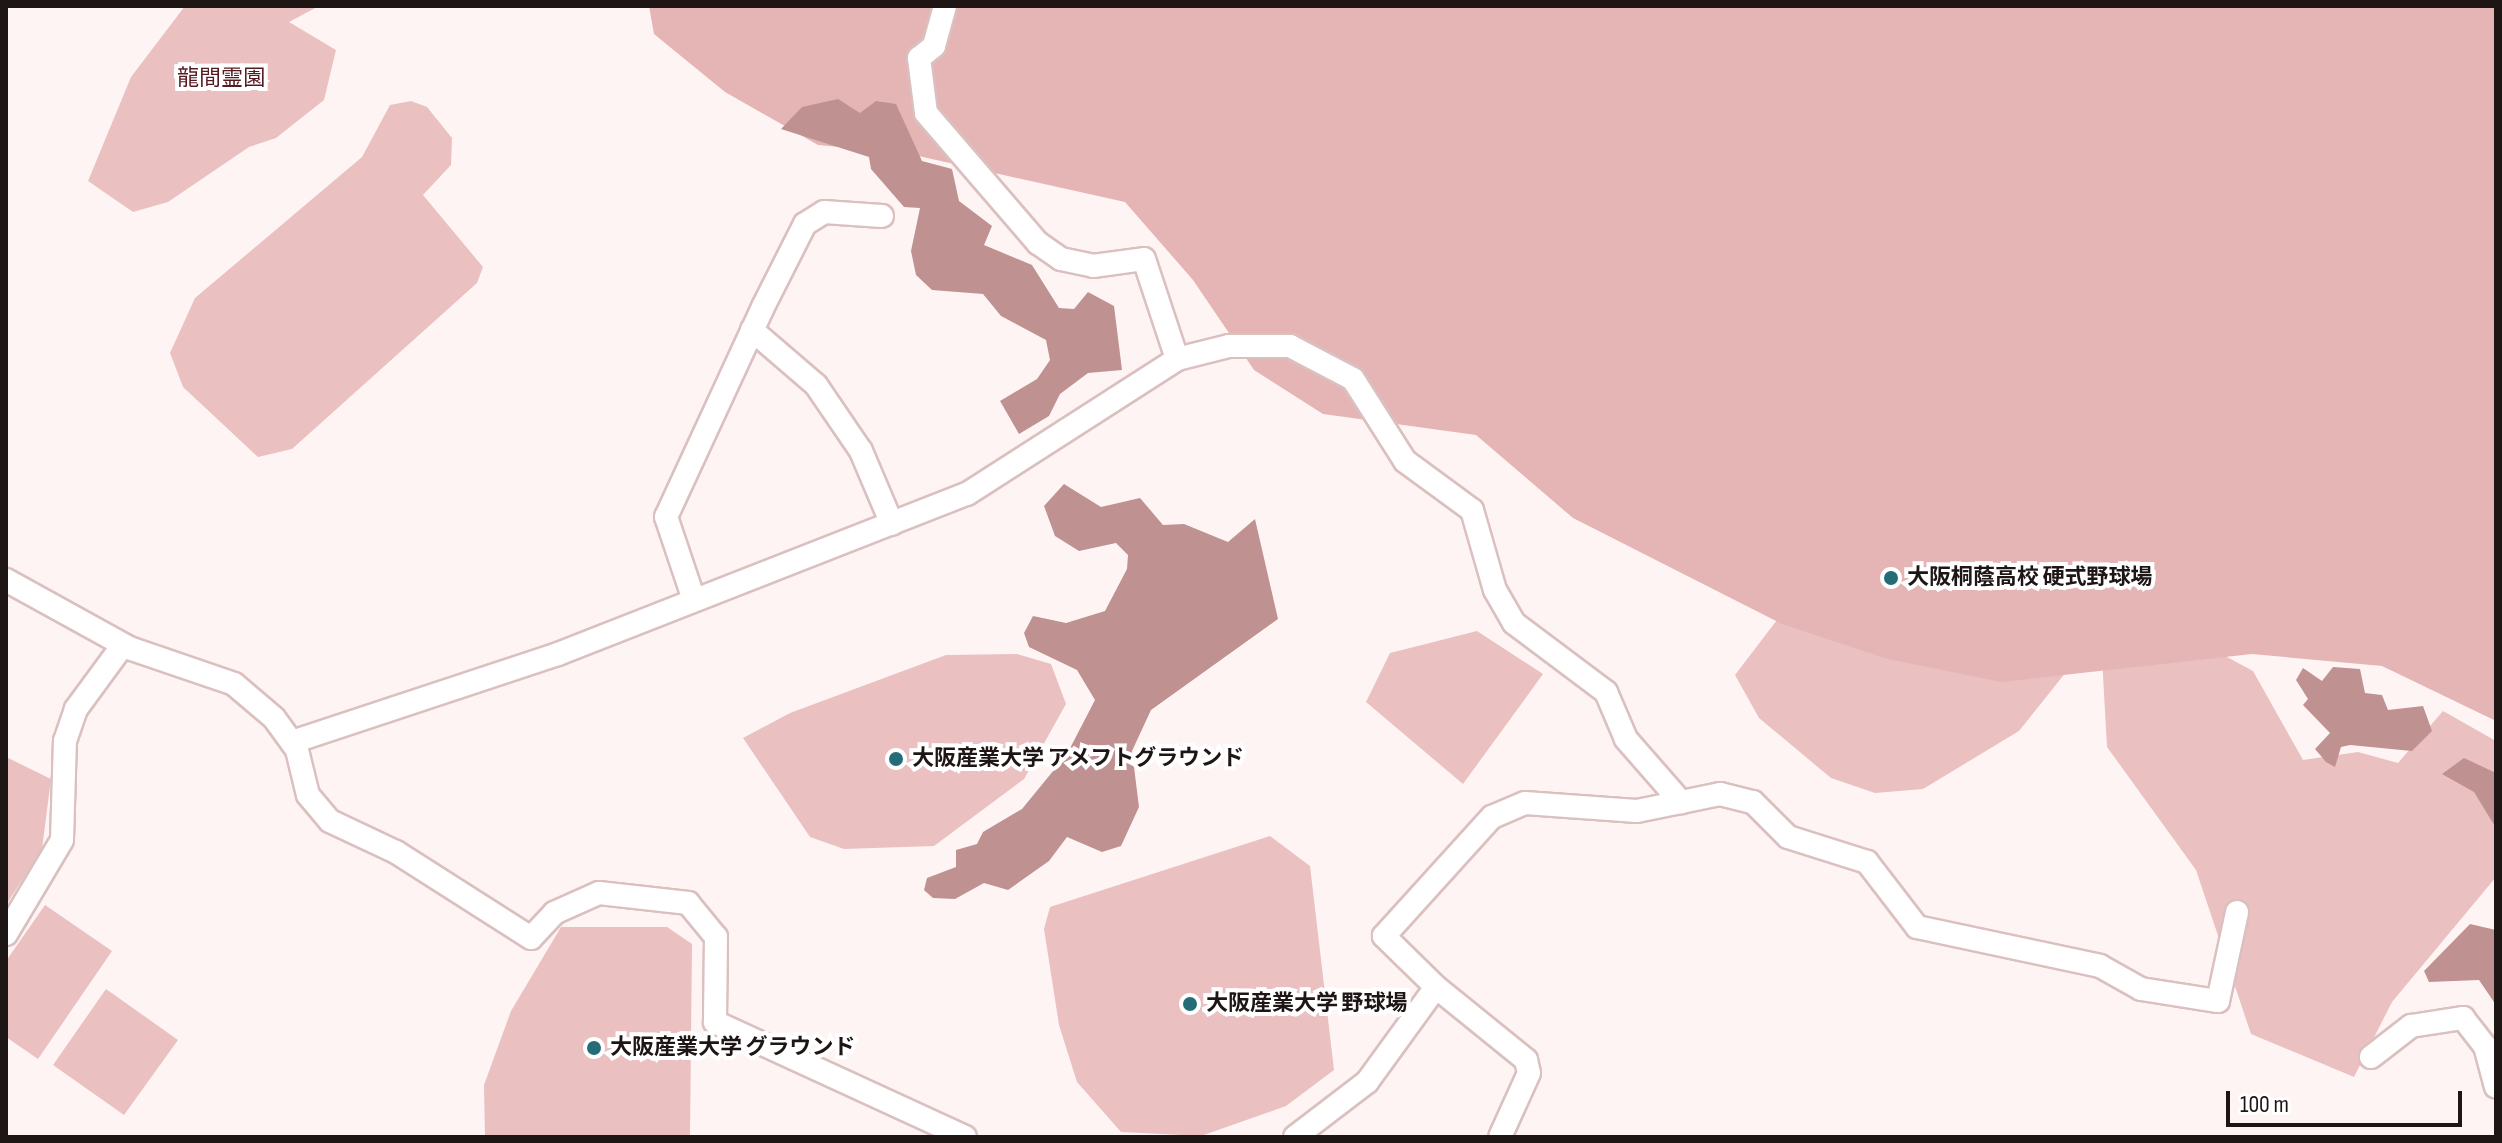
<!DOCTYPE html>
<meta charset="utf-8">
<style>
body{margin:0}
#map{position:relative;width:2502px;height:1143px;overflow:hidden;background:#fff4f4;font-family:"Sofia Sans Condensed","Noto Sans JP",sans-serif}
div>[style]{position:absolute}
.green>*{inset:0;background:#eac0c0}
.forest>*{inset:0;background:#e5b5b5}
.water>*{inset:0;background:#bf9191}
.roads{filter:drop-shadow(2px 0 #dac0bf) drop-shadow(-2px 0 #dac0bf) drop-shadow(0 2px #dac0bf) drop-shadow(0 -2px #dac0bf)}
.minor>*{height:22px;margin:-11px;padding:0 11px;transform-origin:11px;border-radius:11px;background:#fff}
.dots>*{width:22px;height:22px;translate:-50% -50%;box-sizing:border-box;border:4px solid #fff;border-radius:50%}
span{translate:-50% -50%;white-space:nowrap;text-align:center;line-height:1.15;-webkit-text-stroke:8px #fff;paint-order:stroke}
.park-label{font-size:22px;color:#551b20}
.poi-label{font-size:22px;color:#1e1515;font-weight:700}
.left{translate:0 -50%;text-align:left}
.frame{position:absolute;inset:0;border:8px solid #1e1515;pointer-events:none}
.scale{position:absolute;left:2226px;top:1091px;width:236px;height:36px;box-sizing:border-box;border:4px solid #1e1515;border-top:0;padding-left:10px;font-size:24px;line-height:28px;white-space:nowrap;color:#1e1515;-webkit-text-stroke:6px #fff;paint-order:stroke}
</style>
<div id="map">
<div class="green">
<i style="clip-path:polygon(185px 6px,319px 6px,289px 22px,336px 50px,324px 100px,276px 138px,249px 147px,168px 202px,133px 212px,88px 181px,131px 77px)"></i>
<i style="clip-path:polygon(411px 101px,427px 107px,452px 138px,451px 165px,423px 195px,483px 267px,477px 283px,292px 449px,258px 457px,183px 387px,170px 353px,195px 298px,362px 157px,390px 105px)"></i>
<i style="clip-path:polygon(1869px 499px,2078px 657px,2019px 731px,1923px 789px,1875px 793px,1831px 778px,1759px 718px,1735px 675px)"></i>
<i style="clip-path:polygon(1477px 631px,1543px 674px,1463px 784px,1366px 702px,1390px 653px)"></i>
<i style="clip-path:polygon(2201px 643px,2253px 671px,2303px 760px,2358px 752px,2398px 763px,2443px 711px,2496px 741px,2496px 877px,2392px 1002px,2354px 1077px,2251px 1034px,2196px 870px,2107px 747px,2102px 657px)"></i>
<i style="clip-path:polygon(1017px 654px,1051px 664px,1066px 704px,1024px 779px,934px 846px,844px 849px,810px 837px,743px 738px,790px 713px,946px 655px)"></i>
<i style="clip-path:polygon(6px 757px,51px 779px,42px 849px,6px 905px)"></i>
<i style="clip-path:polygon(1270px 836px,1310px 866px,1334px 1070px,1286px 1106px,1201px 1136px,1121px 1132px,1077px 1082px,1059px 1025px,1044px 929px,1050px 907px)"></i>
<i style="clip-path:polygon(45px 905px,112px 951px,38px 1059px,6px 1037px,6px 961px)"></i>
<i style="clip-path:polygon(561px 927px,667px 927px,692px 944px,690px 1137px,485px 1137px,484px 1085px,511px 1011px)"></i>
<i style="clip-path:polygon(106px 989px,178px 1040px,124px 1115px,53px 1065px)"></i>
</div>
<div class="forest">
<i style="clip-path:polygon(649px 6px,2496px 6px,2496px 721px,2382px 666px,2252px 654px,2001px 682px,1888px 659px,1782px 624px,1573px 518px,1476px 435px,1323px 414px,1254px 370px,1193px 280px,1125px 202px,905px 153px,818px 145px,725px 92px,654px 34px)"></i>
</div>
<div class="water">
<i style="clip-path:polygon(838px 99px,860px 113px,876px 101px,896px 104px,922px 161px,952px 169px,959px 201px,992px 226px,984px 245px,1032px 265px,1059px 308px,1074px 309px,1088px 292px,1114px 306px,1122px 370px,1088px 373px,1060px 394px,1049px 416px,1019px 434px,1000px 401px,1037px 379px,1050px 360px,1046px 340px,1001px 316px,983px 294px,932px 290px,916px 275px,911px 251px,920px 208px,904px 207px,871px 169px,869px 157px,781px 129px,802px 107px)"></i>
<i style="clip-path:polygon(1064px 484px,1101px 507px,1140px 498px,1163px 525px,1184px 524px,1228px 542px,1255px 519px,1278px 619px,1151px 710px,1132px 751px,1139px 807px,1121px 846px,1102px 852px,1067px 837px,1049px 861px,1008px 890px,984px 883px,955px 899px,933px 898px,924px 890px,927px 878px,956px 867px,956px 850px,977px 844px,983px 832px,1022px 809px,1067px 754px,1095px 700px,1077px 670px,1029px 647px,1024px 633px,1033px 616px,1066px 623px,1105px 611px,1127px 569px,1128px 555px,1116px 543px,1079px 551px,1055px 536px,1044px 506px)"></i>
<i style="clip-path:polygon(2333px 667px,2360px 669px,2365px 693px,2382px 695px,2388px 710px,2423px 706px,2432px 731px,2412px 751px,2350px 745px,2341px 747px,2335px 767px,2326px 762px,2315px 749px,2330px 733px,2303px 705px,2308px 699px,2296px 680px,2303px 668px,2322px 681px)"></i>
<i style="clip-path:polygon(2464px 758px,2496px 773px,2496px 828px,2474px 792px,2442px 774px)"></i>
<i style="clip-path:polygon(2470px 924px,2496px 930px,2496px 1005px,2479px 980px,2429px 982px,2424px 971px)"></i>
</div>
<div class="roads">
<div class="minor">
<i style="left:945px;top:6px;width:41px;rotate:105.4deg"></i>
<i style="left:934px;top:46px;width:19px;rotate:141deg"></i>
<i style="left:919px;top:58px;width:55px;rotate:82.7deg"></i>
<i style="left:926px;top:113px;width:172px;rotate:49.3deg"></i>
<i style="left:1038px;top:243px;width:28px;rotate:35deg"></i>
<i style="left:1061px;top:259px;width:33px;rotate:12deg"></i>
<i style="left:1093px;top:266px;width:51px;rotate:-7.8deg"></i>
<i style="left:1144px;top:259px;width:105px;rotate:71.7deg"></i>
<i style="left:752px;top:330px;width:84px;rotate:40.7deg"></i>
<i style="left:816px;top:385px;width:80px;rotate:55.7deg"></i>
<i style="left:861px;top:451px;width:79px;rotate:67deg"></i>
<i style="left:6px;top:580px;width:141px;rotate:28.9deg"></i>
<i style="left:129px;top:648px;width:111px;rotate:18.9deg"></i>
<i style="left:234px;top:684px;width:52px;rotate:40.4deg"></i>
<i style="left:274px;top:718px;width:39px;rotate:54deg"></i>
<i style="left:297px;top:750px;width:46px;rotate:76.3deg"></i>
<i style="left:308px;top:795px;width:34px;rotate:50deg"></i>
<i style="left:330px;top:821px;width:73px;rotate:25.2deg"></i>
<i style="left:396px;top:852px;width:160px;rotate:32.5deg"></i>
<i style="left:531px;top:938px;width:34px;rotate:-47deg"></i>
<i style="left:554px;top:913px;width:49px;rotate:-24deg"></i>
<i style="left:599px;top:893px;width:90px;rotate:6.4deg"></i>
<i style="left:688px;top:903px;width:44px;rotate:50.5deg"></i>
<i style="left:716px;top:937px;width:85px;rotate:90.7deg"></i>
<i style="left:715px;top:1022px;width:275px;rotate:24.7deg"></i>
<i style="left:694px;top:600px;width:88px;rotate:-108.6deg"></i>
<i style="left:666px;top:517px;width:231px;rotate:-65.2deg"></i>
<i style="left:763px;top:307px;width:93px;rotate:-63.2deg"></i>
<i style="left:805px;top:224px;width:22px;rotate:-32deg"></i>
<i style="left:824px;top:212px;width:58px;rotate:3.9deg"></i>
<i style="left:292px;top:742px;width:280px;rotate:-18.3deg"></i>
<i style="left:558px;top:654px;width:439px;rotate:-21.4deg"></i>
<i style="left:967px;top:494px;width:250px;rotate:-32.7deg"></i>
<i style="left:1177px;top:359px;width:54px;rotate:-14deg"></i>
<i style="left:1229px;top:346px;width:61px"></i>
<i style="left:1290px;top:346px;width:71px;rotate:27.6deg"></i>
<i style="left:1353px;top:379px;width:97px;rotate:57.6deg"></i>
<i style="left:1405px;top:461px;width:83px;rotate:36.2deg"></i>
<i style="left:1472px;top:510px;width:83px;rotate:74deg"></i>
<i style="left:1495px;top:590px;width:38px;rotate:60deg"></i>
<i style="left:1514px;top:623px;width:115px;rotate:36.9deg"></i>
<i style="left:1606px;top:692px;width:51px;rotate:66.9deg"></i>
<i style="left:1626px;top:739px;width:84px;rotate:48.9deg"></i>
<i style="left:6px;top:934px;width:109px;rotate:-59.2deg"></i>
<i style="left:62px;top:840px;width:99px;rotate:-88.3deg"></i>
<i style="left:65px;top:741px;width:34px;rotate:-71deg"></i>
<i style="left:76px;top:709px;width:79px;rotate:-53.7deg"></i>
<i style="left:1436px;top:987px;width:116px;rotate:39deg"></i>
<i style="left:1526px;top:1060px;width:13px;rotate:77deg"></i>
<i style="left:1529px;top:1073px;width:70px;rotate:114.4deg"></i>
<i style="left:2371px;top:1057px;width:51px;rotate:-37.8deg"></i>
<i style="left:2411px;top:1026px;width:53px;rotate:-8.7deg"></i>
<i style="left:2463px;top:1018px;width:36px;rotate:52deg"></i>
<i style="left:2485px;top:1046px;width:42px;rotate:75deg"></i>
<i style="left:1295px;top:1137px;width:91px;rotate:-37.4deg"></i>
<i style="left:1367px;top:1082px;width:117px;rotate:-54deg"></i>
<i style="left:1436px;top:987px;width:73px;rotate:-135.6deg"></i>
<i style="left:1384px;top:936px;width:161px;rotate:-47.8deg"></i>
<i style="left:1492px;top:817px;width:36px;rotate:-23deg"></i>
<i style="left:1525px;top:803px;width:112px;rotate:4.1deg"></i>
<i style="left:1637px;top:811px;width:85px;rotate:-11.6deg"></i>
<i style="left:1720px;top:794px;width:34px;rotate:14deg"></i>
<i style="left:1753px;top:802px;width:49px;rotate:45deg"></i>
<i style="left:1788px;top:837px;width:83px;rotate:17.6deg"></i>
<i style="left:1867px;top:862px;width:82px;rotate:52.4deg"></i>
<i style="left:1917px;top:927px;width:187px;rotate:12deg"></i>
<i style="left:2100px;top:966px;width:47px;rotate:29.3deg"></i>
<i style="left:2141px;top:989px;width:78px;rotate:8.9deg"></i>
<i style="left:2218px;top:1001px;width:91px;rotate:-77.9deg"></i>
</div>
</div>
<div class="dots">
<i style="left:1891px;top:578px;background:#246d78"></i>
<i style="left:896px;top:759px;background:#246d78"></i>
<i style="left:1190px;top:1004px;background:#246d78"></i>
<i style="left:594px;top:1048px;background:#246d78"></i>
</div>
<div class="park-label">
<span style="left:221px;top:79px">龍間霊園</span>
</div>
<div class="poi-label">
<span class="left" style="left:1907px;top:578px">大阪桐蔭高校 硬式野球場</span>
<span class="left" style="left:912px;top:759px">大阪産業大学 アメフトグラウンド</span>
<span class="left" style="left:1206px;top:1004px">大阪産業大学 野球場</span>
<span class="left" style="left:610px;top:1048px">大阪産業大学 グラウンド</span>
</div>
<div class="frame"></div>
<div class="scale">100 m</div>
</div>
